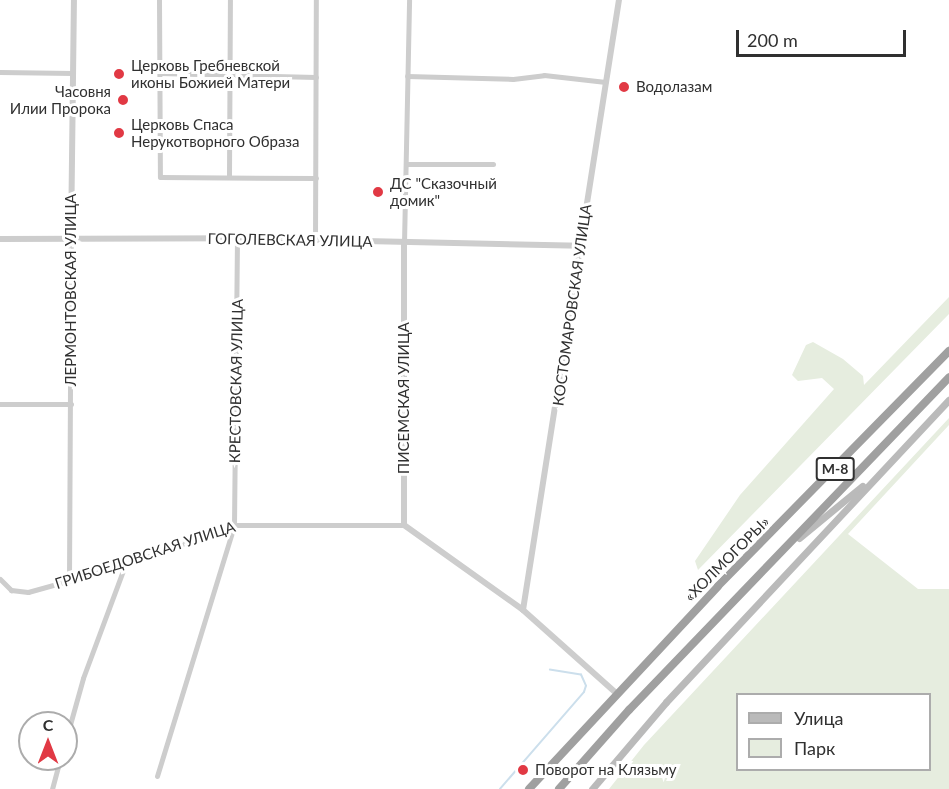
<!DOCTYPE html>
<meta charset="utf-8">
<style>
body{margin:0}
#map{position:relative;width:949px;height:789px;overflow:hidden;background:#fff;font-family:Lato,sans-serif}
div>[style]{position:absolute}
.green>*{inset:0;background:#e6eddf}
.stream>*{height:1.5px;margin:-0.75px;padding:0 0.75px;transform-origin:0.75px;border-radius:0.75px;background:#ccdfec}
.minor>*{height:5px;margin:-2.5px;padding:0 2.5px;transform-origin:2.5px;border-radius:2.5px;background:#cdcdcd}
.tertiary>*{height:6px;margin:-3px;padding:0 3px;transform-origin:3px;border-radius:3px;background:#cdcdcd}
.secondary>*{height:7px;margin:-3.5px;padding:0 3.5px;transform-origin:3.5px;border-radius:3.5px;background:#bababa}
.trunk>*{height:8px;margin:-4px;padding:0 4px;transform-origin:4px;border-radius:4px;background:#a0a0a0}
.dots>*{width:16px;height:16px;translate:-50% -50%;box-sizing:border-box;border:3px solid #fff;border-radius:50%}
span{translate:-50% -50%;white-space:nowrap;text-align:center;line-height:1.15;-webkit-text-stroke:6px #fff;paint-order:stroke}
.shield-label span{padding:2px 4px;background:#fff;border:2px solid;border-radius:4px;-webkit-text-stroke-width:0}
.shield-label{font-size:14px;color:#303030;font-weight:700}
.poi-label{font-size:15px;color:#303030}
.left{translate:0 -50%;text-align:left}
.right{translate:-100% -50%;text-align:right}
.street-label{font-size:15px;color:#303030}
.legend{position:absolute;left:736px;top:693px;width:195px;height:78px;box-sizing:border-box;background:#fff;border:2px solid #acacac;margin:0;padding:8px 10px;list-style:none;font-size:18px;color:#303030}
.legend li{display:flex;align-items:center;gap:12px;height:30px}
.legend b{width:30px;border:2px solid #acacac}
.north{position:absolute;left:18px;top:711px;width:60px;height:60px;box-sizing:border-box;background:#fff;border:2px solid #acacac;border-radius:50%;rotate:0deg;font-size:16px;font-weight:700;line-height:24px;text-align:center;color:#303030}
.north::after{content:'';display:block;margin:auto;width:21px;height:27px;background:#e13944;clip-path:polygon(50% 0,100% 100%,50% 72%,0 100%)}
.scale{position:absolute;left:736px;top:30px;width:170px;height:27px;box-sizing:border-box;border:3px solid #303030;border-top:0;padding-left:8px;font-size:18px;line-height:21px;white-space:nowrap;color:#303030;-webkit-text-stroke:4px #fff;paint-order:stroke}
</style>
<div id="map">
<div class="green">
<i style="clip-path:polygon(949px 297px,949px 314px,698px 570px,695px 561px,740px 495px,834px 389px,822px 378px,798px 381px,792px 375px,806px 345px,813px 342px,843px 359px,863px 376px,864px 385px)"></i>
<i style="clip-path:polygon(evenodd,949px 418px,949px 425px,848px 534px,918px 589px,949px 589px,949px 789px,609px 789px,644px 745px,949px 418px,738px 694px,930px 694px,930px 770px,738px 770px,738px 694px)"></i>
</div>
<div class="stream">
<i style="left:500px;top:789px;width:128px;rotate:-49.1deg"></i>
<i style="left:584px;top:692px;width:6px;rotate:-72deg"></i>
<i style="left:586px;top:686px;width:12px;rotate:-114deg"></i>
<i style="left:581px;top:675px;width:31px;rotate:-171deg"></i>
</div>
<div class="minor">
<i style="left:159px;top:0;width:177px;rotate:89.7deg"></i>
<i style="left:160px;top:177px;width:156px;rotate:0.4deg"></i>
<i style="left:0;top:72px;width:73px;rotate:0.8deg"></i>
<i style="left:160px;top:73px;width:156px;rotate:1.5deg"></i>
<i style="left:407px;top:76px;width:106px;rotate:1.6deg"></i>
<i style="left:513px;top:79px;width:31px;rotate:-7deg"></i>
<i style="left:544px;top:75px;width:62px;rotate:6.4deg"></i>
<i style="left:406px;top:164px;width:87px"></i>
<i style="left:229px;top:177px;width:177px;rotate:-89.7deg"></i>
<i style="left:315px;top:241px;width:241px;rotate:-89.8deg"></i>
<i style="left:404px;top:243px;width:243px;rotate:-88.8deg"></i>
<i style="left:0;top:404px;width:71px"></i>
<i style="left:0;top:579px;width:16px;rotate:45deg"></i>
<i style="left:11px;top:590px;width:17px;rotate:7deg"></i>
<i style="left:28px;top:592px;width:101px;rotate:-15.6deg"></i>
<i style="left:125px;top:565px;width:116px;rotate:-20.2deg"></i>
<i style="left:234px;top:525px;width:170px"></i>
<i style="left:69px;top:579px;width:338px;rotate:-89.7deg"></i>
<i style="left:66px;top:739px;width:63px;rotate:-74.4deg"></i>
<i style="left:83px;top:678px;width:121px;rotate:-69.6deg"></i>
<i style="left:157px;top:776px;width:263px;rotate:-72.9deg"></i>
<i style="left:234px;top:525px;width:287px;rotate:-89.4deg"></i>
<i style="left:52px;top:789px;width:31px;rotate:-75deg"></i>
</div>
<div class="tertiary">
<i style="left:0;top:239px;width:237px;rotate:-0.2deg"></i>
<i style="left:237px;top:238px;width:343px;rotate:1.3deg"></i>
<i style="left:71px;top:241px;width:241px;rotate:-89.3deg"></i>
<i style="left:404px;top:243px;width:282px;rotate:90deg"></i>
<i style="left:404px;top:525px;width:146px;rotate:35.5deg"></i>
<i style="left:523px;top:610px;width:125px;rotate:41.7deg"></i>
<i style="left:523px;top:610px;width:618px;rotate:-81.06deg"></i>
</div>
<div class="secondary">
<i style="left:799px;top:538px;width:82px;rotate:-39.5deg"></i>
<i style="left:592px;top:789px;width:114px;rotate:-49.6deg"></i>
<i style="left:666px;top:702px;width:414px;rotate:-46.9deg"></i>
</div>
<div class="trunk">
<i style="left:529px;top:789px;width:277px;rotate:-47deg"></i>
<i style="left:718px;top:586px;width:330px;rotate:-45.5deg"></i>
<i style="left:559px;top:789px;width:106px;rotate:-48.5deg"></i>
<i style="left:629px;top:710px;width:462px;rotate:-46.1deg"></i>
</div>
<div class="dots">
<i style="left:119px;top:74px;background:#e13944"></i>
<i style="left:624px;top:87px;background:#e13944"></i>
<i style="left:123px;top:100px;background:#e13944"></i>
<i style="left:119px;top:133px;background:#e13944"></i>
<i style="left:378px;top:192px;background:#e13944"></i>
<i style="left:523px;top:770px;background:#e13944"></i>
</div>
<div class="shield-label">
<span style="left:835px;top:469px">М-8</span>
</div>
<div class="poi-label">
<span class="left" style="left:131px;top:74px">Церковь Гребневской<br>иконы Божией Матери</span>
<span class="left" style="left:636px;top:87px">Водолазам</span>
<span class="right" style="left:111px;top:100px">Часовня<br>Илии Пророка</span>
<span class="left" style="left:131px;top:133px">Церковь Спаса<br>Нерукотворного Образа</span>
<span class="left" style="left:390px;top:192px">ДС "Сказочный<br>домик"</span>
<span class="left" style="left:535px;top:770px">Поворот на Клязьму</span>
</div>
<div class="street-label">
<span style="left:290px;top:240px;rotate:1deg">ГОГОЛЕВСКАЯ УЛИЦА</span>
<span style="left:71px;top:290px;rotate:-90deg">ЛЕРМОНТОВСКАЯ УЛИЦА</span>
<span style="left:572px;top:305px;rotate:-82deg">КОСТОМАРОВСКАЯ УЛИЦА</span>
<span style="left:236px;top:381px;rotate:-89deg">КРЕСТОВСКАЯ УЛИЦА</span>
<span style="left:404px;top:398px;rotate:-90deg">ПИСЕМСКАЯ УЛИЦА</span>
<span style="left:145px;top:555px;rotate:-18deg">ГРИБОЕДОВСКАЯ УЛИЦА</span>
<span style="left:727px;top:559px;rotate:-45deg">«ХОЛМОГОРЫ»</span>
</div>
<ul class="legend">
<li><b style="height:8px;background:#bababa"></b>Улица</li>
<li><b style="height:16px;background:#e6eddf"></b>Парк</li>
</ul>
<div class="north">С</div>
<div class="scale">200 m</div>
</div>
